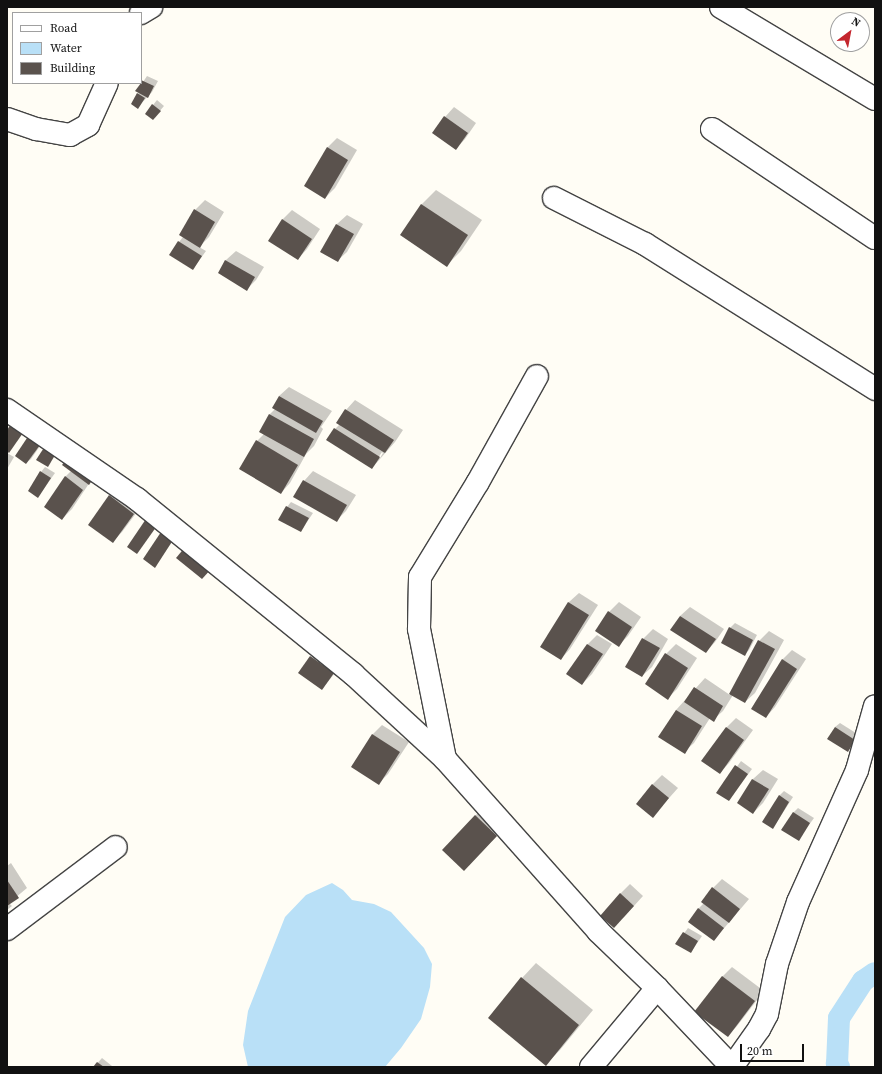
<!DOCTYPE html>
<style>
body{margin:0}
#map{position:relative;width:882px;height:1074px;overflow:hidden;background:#fffdf5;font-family:"Source Serif 4",serif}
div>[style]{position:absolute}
.water>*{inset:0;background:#b9e0f7}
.shadow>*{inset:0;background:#0003}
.canal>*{height:22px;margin:-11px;padding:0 11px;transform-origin:11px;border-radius:11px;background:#b9e0f7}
.building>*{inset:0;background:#5a524d}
.roads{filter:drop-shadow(1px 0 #444) drop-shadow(-1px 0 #444) drop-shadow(0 1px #444) drop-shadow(0 -1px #444)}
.minor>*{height:22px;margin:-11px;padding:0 11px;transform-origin:11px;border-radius:11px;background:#fff}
span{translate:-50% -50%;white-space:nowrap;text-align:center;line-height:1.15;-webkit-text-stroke:4px #fff;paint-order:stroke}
.frame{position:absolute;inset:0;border:8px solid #111;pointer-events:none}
.legend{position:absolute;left:12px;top:12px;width:130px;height:72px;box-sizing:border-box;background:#fff;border:1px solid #a0a0a0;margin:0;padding:5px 7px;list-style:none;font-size:12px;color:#111}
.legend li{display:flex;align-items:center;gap:8px;height:20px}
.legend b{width:20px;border:1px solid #a0a0a0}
.north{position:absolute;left:830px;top:12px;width:40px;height:40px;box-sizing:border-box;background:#fff;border:1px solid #a0a0a0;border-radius:50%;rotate:32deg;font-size:11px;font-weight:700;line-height:16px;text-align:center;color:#111}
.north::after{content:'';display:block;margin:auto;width:14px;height:18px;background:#c4262e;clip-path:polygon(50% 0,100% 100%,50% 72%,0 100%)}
.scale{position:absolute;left:740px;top:1044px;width:64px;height:18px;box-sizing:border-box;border:2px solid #111;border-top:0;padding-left:5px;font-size:12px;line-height:14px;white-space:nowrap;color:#111;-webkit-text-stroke:3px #fff;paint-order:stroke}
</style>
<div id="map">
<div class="water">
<i style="clip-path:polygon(332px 883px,343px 890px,352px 900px,374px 904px,391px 912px,424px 948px,432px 964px,430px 987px,421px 1019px,401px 1048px,385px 1067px,248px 1067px,243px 1045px,248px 1011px,285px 917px,306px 895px)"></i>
</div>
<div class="shadow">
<i style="clip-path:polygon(147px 76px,158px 81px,152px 92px,138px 107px,138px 94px,139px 92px,137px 91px)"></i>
<i style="clip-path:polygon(157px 100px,164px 106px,153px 119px,153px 105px)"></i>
<i style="clip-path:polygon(454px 107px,476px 123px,465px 139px,456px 149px,445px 117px)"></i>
<i style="clip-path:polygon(337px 138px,357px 150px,335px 188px,325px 198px,327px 148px)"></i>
<i style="clip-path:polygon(436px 190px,482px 220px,461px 251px,447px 265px,402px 235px,422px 204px)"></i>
<i style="clip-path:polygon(205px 200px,224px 212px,209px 237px,199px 247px,206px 251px,193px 269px,179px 242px,183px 237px,195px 210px)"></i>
<i style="clip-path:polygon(292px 210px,320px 229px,307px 249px,298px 259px,282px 220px)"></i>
<i style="clip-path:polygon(347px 215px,363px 224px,347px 252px,337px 261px,321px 252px,337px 224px)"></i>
<i style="clip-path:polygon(236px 251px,264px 267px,256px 280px,247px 289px,219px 273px,226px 260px)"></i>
<i style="clip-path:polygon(289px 387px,332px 411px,321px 427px,323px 429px,314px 446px,306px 454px,290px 483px,281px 493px,240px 469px,257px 441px,264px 434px,260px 432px,270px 414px,275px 409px,279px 396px)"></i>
<i style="clip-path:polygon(evenodd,355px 400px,403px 430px,395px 442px,372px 468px,335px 429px,340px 424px,346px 410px,355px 400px,382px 452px,383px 453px,380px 458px,378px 458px,382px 452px)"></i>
<i style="clip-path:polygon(47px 436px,31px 459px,26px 463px)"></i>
<i style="clip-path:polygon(7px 453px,14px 457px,7px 469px)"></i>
<i style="clip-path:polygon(45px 467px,55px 473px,38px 497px,41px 472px)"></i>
<i style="clip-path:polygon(71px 471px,90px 482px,72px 509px,62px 519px,65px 477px)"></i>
<i style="clip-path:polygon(313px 471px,356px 495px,346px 511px,337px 520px,304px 481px)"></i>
<i style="clip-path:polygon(119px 486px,143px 504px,122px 532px,112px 542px,110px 496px)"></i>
<i style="clip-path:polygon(291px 502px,313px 513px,301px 531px,287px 507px)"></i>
<i style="clip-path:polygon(177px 535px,155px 566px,144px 559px)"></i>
<i style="clip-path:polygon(579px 593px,598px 605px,570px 649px,561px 659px,541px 647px,569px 602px)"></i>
<i style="clip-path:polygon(619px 602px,641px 617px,628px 636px,619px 645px,596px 631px,609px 612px)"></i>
<i style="clip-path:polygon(690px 607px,724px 629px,715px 642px,706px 652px,680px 616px)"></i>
<i style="clip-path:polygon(735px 623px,757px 635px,749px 650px,745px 654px,730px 628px)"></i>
<i style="clip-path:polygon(653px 629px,668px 639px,652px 667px,642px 676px,643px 639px)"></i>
<i style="clip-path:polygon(769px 631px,784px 640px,755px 693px,745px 702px,733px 695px,723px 711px,713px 720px,710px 718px,694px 743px,684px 752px,660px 737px,676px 710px,705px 678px,730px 695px,759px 641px)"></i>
<i style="clip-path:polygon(597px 635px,612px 644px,592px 674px,582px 684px,568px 674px,588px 644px)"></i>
<i style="clip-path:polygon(676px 644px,697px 658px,677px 689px,668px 698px,646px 684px,666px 654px)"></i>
<i style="clip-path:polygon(320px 647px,343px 663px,322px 689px,311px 657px)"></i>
<i style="clip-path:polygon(792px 650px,806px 659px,775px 707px,766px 717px,752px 708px,783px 659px)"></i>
<i style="clip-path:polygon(736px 718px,753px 730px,729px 763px,720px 773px,726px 728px)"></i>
<i style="clip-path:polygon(840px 723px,859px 735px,848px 750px,835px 727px)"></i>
<i style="clip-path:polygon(382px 725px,409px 742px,388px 774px,379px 783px,352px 766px,373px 734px)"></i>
<i style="clip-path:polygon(741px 761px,752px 769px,729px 800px,718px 793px)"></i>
<i style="clip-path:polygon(763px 770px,778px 779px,763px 803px,753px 813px,738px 803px,753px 779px)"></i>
<i style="clip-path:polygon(662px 775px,678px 788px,653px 816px,652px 785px)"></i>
<i style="clip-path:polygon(784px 791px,793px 797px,773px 828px,779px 796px)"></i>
<i style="clip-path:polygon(485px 806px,506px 826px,474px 860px,475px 816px)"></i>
<i style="clip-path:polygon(798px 808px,814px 818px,798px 840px,793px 813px)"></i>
<i style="clip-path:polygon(11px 863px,27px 888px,9px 903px,12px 906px,7px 910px,7px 866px)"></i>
<i style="clip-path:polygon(722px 879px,749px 899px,714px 940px,698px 909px,704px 903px,713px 888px)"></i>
<i style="clip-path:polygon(630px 884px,643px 896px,623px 918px,620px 894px)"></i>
<i style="clip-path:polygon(688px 928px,702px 936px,691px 952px,677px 943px)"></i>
<i style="clip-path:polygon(536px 963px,593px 1010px,560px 1050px,546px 1064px,489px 1018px,522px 978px)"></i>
<i style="clip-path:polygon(732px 967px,764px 991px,737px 1026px,728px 1036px,722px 977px)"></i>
<i style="clip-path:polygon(102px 1058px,112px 1066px,111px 1067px,94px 1067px)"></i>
</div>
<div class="canal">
<i style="left:839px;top:1067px;width:4px;rotate:-124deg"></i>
<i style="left:837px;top:1064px;width:46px;rotate:-87.5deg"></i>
<i style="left:839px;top:1018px;width:44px;rotate:-57deg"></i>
<i style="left:863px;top:981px;width:14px;rotate:-34deg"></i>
</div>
<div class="building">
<i style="clip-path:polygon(141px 80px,154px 86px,148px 98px,135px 91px,141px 83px)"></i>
<i style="clip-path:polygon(137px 93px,145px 98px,138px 109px,131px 104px)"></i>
<i style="clip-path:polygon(152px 104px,161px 111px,153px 120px,145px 114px)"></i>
<i style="clip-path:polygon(444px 116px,468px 133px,456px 150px,432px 133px)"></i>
<i style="clip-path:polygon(327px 147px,348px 160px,325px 199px,304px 186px)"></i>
<i style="clip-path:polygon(421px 204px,468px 235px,447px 267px,400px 235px)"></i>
<i style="clip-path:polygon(194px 209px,215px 222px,200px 248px,179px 235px)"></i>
<i style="clip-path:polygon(282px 219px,312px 239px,298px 260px,268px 241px)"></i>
<i style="clip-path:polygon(336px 224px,354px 234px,338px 262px,320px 252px)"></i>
<i style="clip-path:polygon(178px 241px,202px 256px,193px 270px,169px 255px)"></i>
<i style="clip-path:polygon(225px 260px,255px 277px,247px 291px,218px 273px)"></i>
<i style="clip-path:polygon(279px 396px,323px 421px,316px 433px,272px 408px)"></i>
<i style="clip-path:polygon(345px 409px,394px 440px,385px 453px,336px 423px)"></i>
<i style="clip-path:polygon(269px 414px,314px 439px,304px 457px,259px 432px)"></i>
<i style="clip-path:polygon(13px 421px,25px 430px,9px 453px,7px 451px,7px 430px)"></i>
<i style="clip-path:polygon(334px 428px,380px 457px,372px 469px,326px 440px)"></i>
<i style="clip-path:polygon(31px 432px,43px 441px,26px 464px,15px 456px)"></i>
<i style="clip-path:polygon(256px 440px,298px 465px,281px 494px,239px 469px)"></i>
<i style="clip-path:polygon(47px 443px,58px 450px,48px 467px,36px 460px)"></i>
<i style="clip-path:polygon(69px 456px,95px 476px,89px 485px,62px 465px)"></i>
<i style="clip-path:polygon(40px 471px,51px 478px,38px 498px,28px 491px)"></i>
<i style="clip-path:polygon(65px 476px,83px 490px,62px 520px,44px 507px)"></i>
<i style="clip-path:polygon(303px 480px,347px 505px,337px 522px,293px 497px)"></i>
<i style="clip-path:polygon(109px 495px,134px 514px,113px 543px,88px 525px)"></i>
<i style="clip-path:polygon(286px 506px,309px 518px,301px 532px,278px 520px)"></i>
<i style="clip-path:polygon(148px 516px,159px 523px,137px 554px,127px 547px)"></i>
<i style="clip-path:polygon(161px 532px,173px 540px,155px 568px,143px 559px)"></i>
<i style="clip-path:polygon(186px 546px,212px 568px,202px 579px,176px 558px)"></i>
<i style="clip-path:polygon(568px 602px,589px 615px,561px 660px,540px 647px)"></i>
<i style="clip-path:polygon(608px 611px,632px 627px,619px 647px,595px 631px)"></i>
<i style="clip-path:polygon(680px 616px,716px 639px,706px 653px,670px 630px)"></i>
<i style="clip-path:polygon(729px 627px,753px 640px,745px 656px,721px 643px)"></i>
<i style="clip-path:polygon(642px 638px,660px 648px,642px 677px,625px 667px)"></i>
<i style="clip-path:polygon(758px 640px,775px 649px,745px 703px,729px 694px)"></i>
<i style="clip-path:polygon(587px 644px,603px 654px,582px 685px,566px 674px)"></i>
<i style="clip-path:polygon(665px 653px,688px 668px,668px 700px,645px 684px)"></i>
<i style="clip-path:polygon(310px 656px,334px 673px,322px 690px,298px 673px)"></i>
<i style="clip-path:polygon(782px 659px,797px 669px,766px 718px,751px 709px)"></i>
<i style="clip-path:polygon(694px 687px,723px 706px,714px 722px,684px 702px)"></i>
<i style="clip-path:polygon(676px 710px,702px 726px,685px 754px,658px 737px)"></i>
<i style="clip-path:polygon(726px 727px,744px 740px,720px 774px,701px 761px)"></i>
<i style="clip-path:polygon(835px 727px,855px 740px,848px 752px,827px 739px)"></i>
<i style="clip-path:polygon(372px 734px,400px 752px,379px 785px,351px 767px)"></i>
<i style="clip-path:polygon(735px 765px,748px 774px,729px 801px,716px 793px)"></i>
<i style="clip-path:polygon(752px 779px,769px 789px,753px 814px,737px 803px)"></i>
<i style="clip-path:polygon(652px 784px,669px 798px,653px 818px,636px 804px)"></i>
<i style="clip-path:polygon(779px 795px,789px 802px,773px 829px,762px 822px)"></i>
<i style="clip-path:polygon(793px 812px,810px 823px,799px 841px,781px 830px)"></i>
<i style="clip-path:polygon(475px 815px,497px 836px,464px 871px,442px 850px)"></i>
<i style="clip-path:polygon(7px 880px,19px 898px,7px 906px)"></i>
<i style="clip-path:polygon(712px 887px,740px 909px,729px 923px,701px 902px)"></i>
<i style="clip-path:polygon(620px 893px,634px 906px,614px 928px,600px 916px)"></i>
<i style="clip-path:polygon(698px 908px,724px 928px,714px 941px,688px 922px)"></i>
<i style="clip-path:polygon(683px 932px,698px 941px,691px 953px,675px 944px)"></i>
<i style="clip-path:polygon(722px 976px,755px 1001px,728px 1037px,694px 1012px)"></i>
<i style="clip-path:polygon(521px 977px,579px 1025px,546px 1066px,488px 1018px)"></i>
<i style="clip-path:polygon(97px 1062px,104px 1067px,93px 1067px)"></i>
</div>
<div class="roads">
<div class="minor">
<i style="left:721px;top:7px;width:179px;rotate:30.9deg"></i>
<i style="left:141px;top:13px;width:12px;rotate:-31deg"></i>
<i style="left:7px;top:119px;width:31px;rotate:19deg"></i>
<i style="left:36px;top:129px;width:35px;rotate:10deg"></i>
<i style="left:70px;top:135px;width:21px;rotate:-29deg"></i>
<i style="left:88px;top:125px;width:46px;rotate:-65.7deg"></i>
<i style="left:712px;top:129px;width:196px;rotate:33.8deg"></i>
<i style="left:554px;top:198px;width:102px;rotate:26.8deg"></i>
<i style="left:645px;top:244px;width:272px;rotate:32.2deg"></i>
<i style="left:7px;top:410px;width:158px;rotate:34.4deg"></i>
<i style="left:137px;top:499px;width:278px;rotate:39deg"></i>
<i style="left:353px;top:674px;width:125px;rotate:42.7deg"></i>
<i style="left:445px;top:759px;width:230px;rotate:48.3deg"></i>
<i style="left:598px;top:931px;width:82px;rotate:44deg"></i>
<i style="left:657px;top:988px;width:109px;rotate:46.5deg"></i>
<i style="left:445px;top:759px;width:133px;rotate:-101.3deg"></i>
<i style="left:419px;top:629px;width:52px;rotate:-88.9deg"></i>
<i style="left:420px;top:577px;width:111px;rotate:-58.6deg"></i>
<i style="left:478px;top:482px;width:121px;rotate:-60.9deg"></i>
<i style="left:7px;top:929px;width:136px;rotate:-37deg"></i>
<i style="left:591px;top:1067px;width:103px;rotate:-50.1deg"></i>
<i style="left:732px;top:1067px;width:47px;rotate:-54.6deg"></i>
<i style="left:759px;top:1029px;width:17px;rotate:-62deg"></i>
<i style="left:767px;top:1014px;width:51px;rotate:-78.7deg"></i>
<i style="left:777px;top:964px;width:65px;rotate:-71.3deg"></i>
<i style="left:798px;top:902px;width:145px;rotate:-65.9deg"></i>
<i style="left:857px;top:770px;width:66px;rotate:-74.3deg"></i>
</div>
</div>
<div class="frame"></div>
<ul class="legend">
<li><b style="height:5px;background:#fff"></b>Road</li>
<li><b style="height:11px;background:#b9e0f7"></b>Water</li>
<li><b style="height:11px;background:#5a524d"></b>Building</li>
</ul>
<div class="north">N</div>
<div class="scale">20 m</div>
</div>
